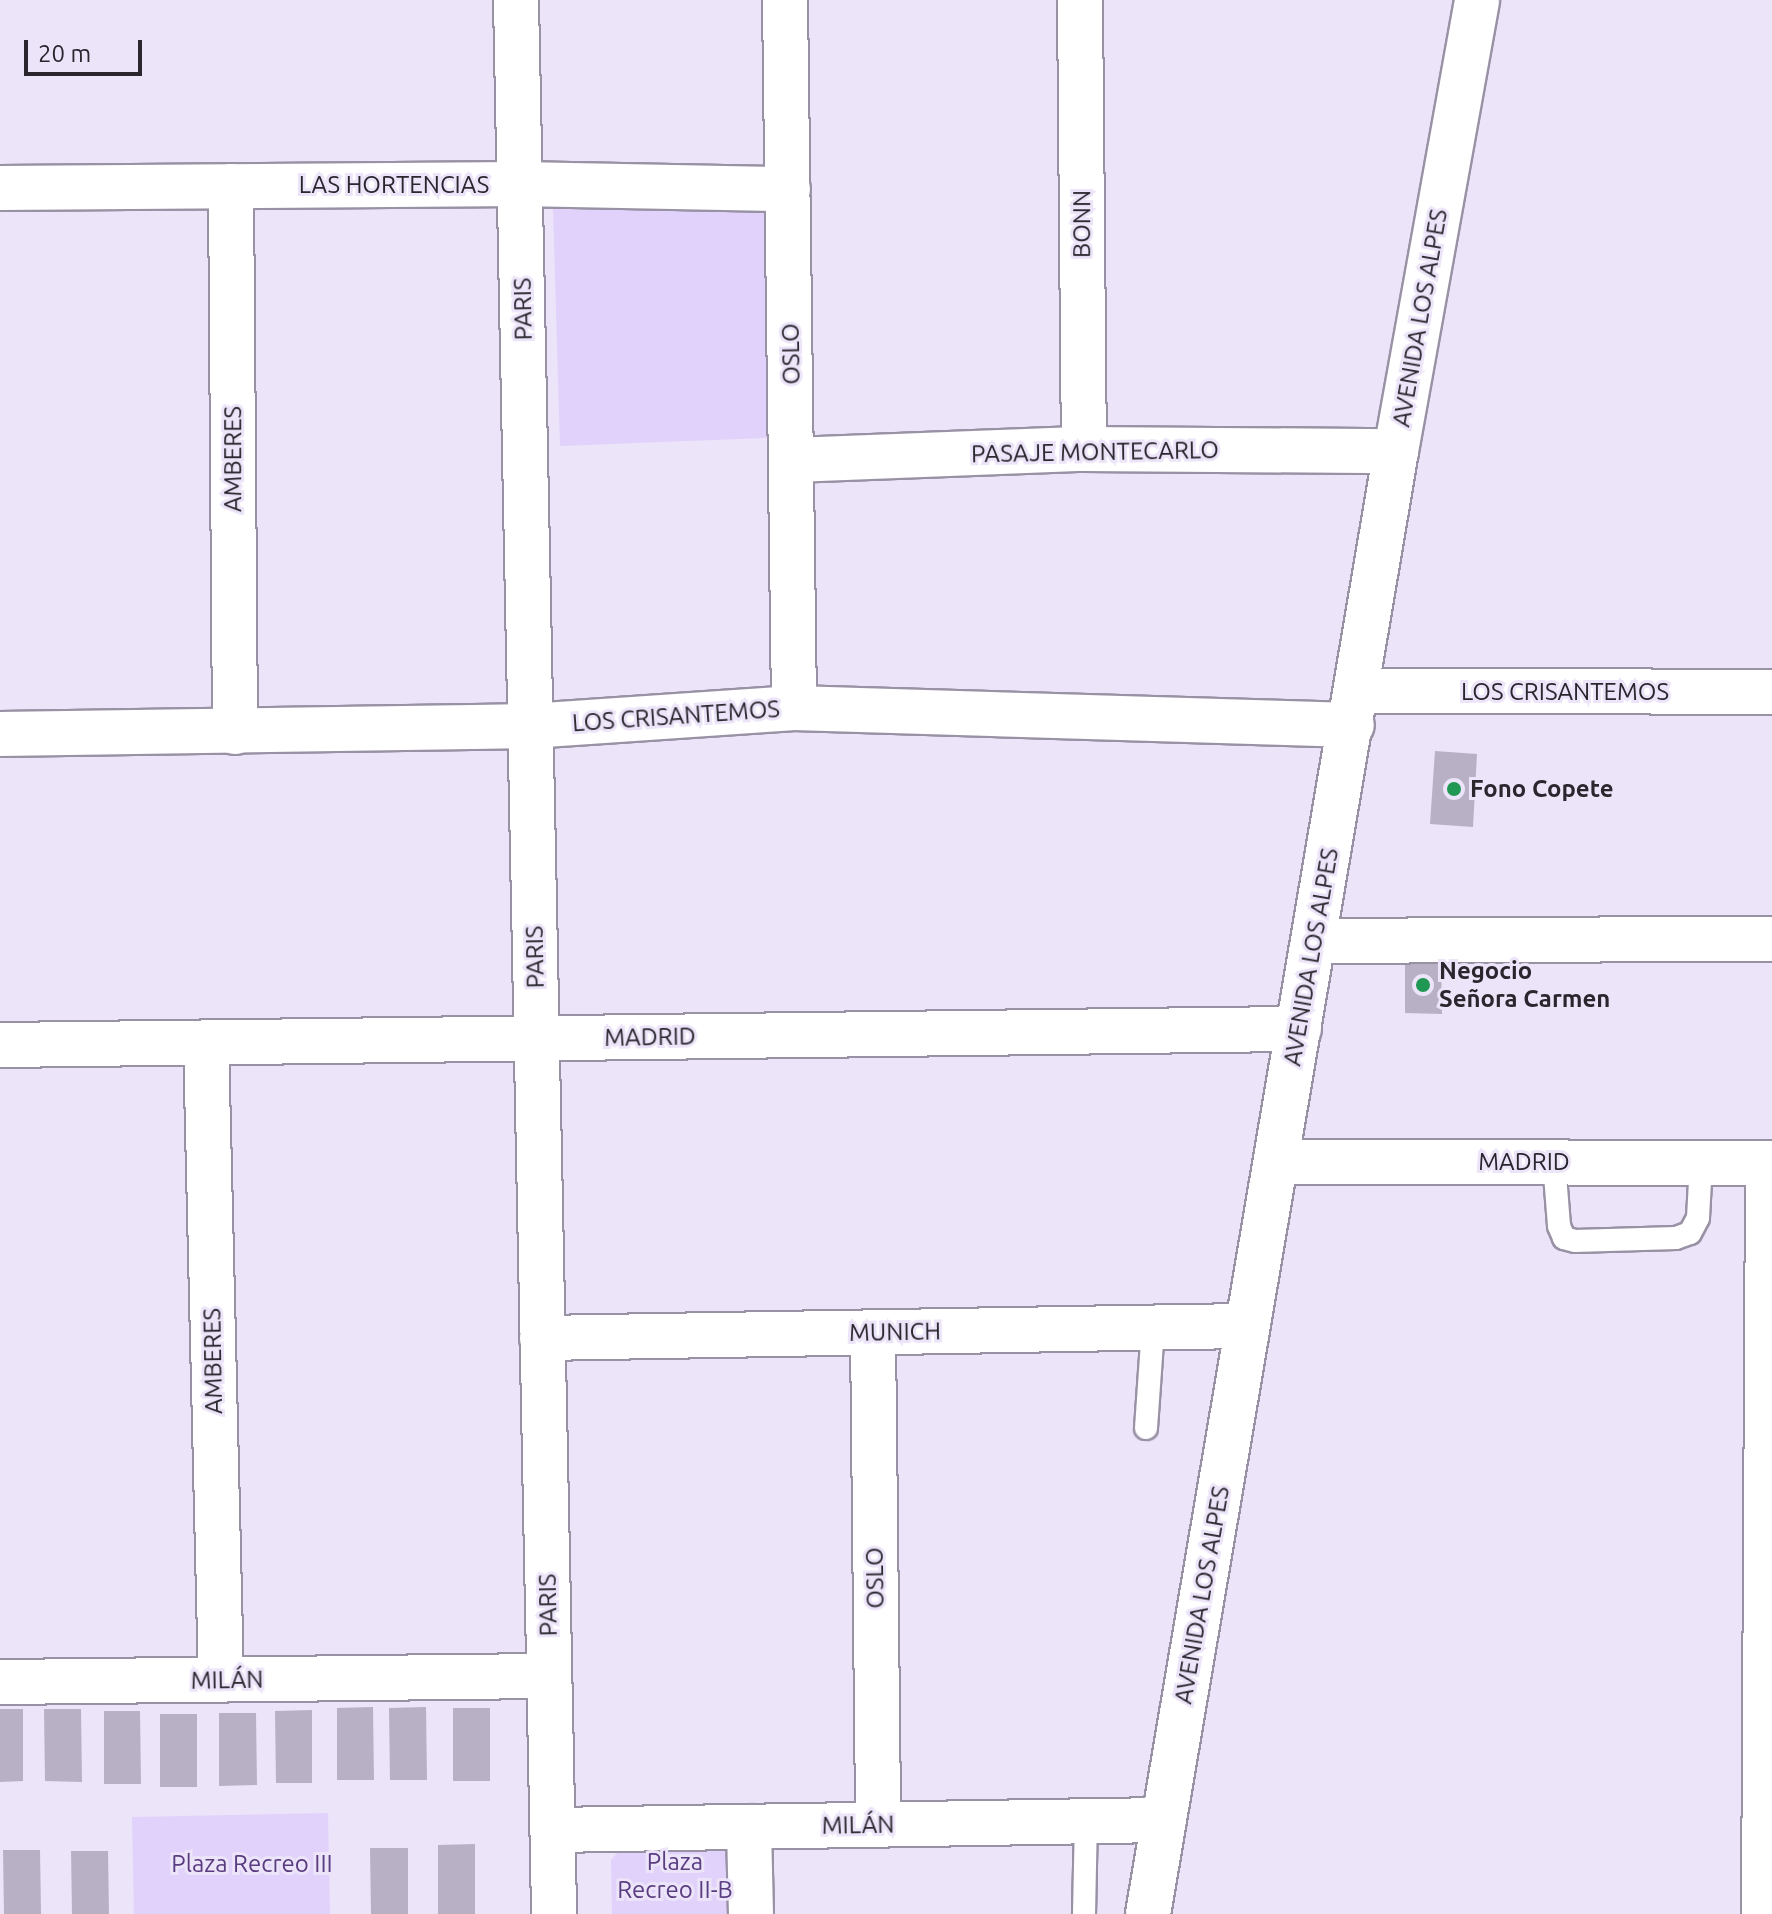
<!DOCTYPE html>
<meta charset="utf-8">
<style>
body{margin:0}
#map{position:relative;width:1772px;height:1914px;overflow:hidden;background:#ece4f9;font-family:Ubuntu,sans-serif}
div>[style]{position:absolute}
.green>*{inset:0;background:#e1d2fb}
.building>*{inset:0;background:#b8b1c5}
.roads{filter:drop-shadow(2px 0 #9992a5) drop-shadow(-2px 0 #9992a5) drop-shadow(0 2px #9992a5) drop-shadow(0 -2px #9992a5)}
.service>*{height:22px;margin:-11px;padding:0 11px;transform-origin:11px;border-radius:11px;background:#fff}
.minor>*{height:44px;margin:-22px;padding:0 22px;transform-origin:22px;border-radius:22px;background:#fff}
.tertiary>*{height:44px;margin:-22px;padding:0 22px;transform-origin:22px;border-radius:22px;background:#fff}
.dots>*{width:22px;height:22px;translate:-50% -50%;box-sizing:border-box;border:4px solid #ece4f9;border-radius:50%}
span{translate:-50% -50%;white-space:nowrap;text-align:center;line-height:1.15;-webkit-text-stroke:6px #ece4f9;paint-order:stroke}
.street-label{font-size:24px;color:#29262e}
.poi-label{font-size:24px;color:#29262e;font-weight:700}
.left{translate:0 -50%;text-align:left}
.park-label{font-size:24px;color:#5a3c80}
.scale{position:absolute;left:24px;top:40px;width:118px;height:36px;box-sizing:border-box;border:4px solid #29262e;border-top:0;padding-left:10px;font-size:24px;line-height:28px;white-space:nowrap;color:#29262e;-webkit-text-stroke:6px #ece4f9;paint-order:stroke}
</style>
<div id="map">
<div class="green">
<i style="clip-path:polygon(781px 206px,786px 437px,560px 446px,553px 208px)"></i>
<i style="clip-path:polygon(328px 1813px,330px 1914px,134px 1914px,132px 1817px)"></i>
<i style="clip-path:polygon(726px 1838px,739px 1914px,612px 1914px,611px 1860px,629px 1840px)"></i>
</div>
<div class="building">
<i style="clip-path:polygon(1435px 751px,1477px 754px,1473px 827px,1430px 824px)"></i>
<i style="clip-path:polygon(1405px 957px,1441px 957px,1442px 1014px,1405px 1013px)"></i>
<i style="clip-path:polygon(373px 1707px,374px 1780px,337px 1780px,337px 1708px)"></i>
<i style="clip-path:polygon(426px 1707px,427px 1780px,390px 1780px,389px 1708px)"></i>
<i style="clip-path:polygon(453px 1708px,490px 1708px,490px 1781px,453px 1781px)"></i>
<i style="clip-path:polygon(0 1709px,23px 1709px,23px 1781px,0 1782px)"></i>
<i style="clip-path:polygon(44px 1709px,81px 1709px,82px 1782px,45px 1781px)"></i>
<i style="clip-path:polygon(312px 1710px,312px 1783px,276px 1783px,275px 1711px)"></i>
<i style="clip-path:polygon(104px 1711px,140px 1711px,141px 1784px,104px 1784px)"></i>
<i style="clip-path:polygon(219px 1713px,256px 1713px,257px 1785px,219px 1786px)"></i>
<i style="clip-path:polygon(160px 1714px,197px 1714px,197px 1787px,160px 1787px)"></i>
<i style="clip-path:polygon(475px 1844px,475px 1914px,438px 1914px,438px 1845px)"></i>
<i style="clip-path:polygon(370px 1848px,408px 1848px,408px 1914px,371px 1914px)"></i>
<i style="clip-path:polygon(3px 1850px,40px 1850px,41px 1914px,4px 1914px)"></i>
<i style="clip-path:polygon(71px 1851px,108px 1851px,109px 1914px,72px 1914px)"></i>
</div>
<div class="roads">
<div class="service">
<i style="left:1554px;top:1162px;width:64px;rotate:85.5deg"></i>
<i style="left:1559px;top:1226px;width:13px;rotate:67deg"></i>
<i style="left:1564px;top:1238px;width:11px;rotate:15deg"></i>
<i style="left:1575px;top:1241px;width:101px;rotate:-1.7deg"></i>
<i style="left:1676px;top:1238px;width:15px;rotate:-20deg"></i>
<i style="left:1690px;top:1233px;width:17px;rotate:-62deg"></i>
<i style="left:1698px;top:1218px;width:55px;rotate:-86.9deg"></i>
<i style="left:1146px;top:1428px;width:101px;rotate:-86deg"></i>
<i style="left:1084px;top:1914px;width:94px;rotate:-88.8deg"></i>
</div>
<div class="minor">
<i style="left:516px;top:0;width:1914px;rotate:88.86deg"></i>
<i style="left:785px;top:0;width:708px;rotate:89.27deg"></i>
<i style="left:1080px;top:0;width:449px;rotate:89.5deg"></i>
<i style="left:231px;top:186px;width:546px;rotate:89.58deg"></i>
<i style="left:0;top:188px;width:520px;rotate:-0.44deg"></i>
<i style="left:520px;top:184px;width:268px;rotate:1.1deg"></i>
<i style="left:793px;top:460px;width:291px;rotate:-2.2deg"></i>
<i style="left:1084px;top:449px;width:312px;rotate:0.4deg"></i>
<i style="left:1358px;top:691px;width:414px;rotate:0.1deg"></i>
<i style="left:0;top:734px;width:530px;rotate:-0.86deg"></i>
<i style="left:530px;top:726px;width:265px;rotate:-3.9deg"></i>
<i style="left:794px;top:708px;width:558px;rotate:1.75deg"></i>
<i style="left:1314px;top:941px;width:458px;rotate:-0.3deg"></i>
<i style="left:206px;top:1043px;width:637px;rotate:88.65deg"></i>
<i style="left:0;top:1045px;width:1299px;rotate:-0.71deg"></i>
<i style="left:1276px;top:1162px;width:496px;rotate:0.1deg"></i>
<i style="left:873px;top:1332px;width:493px;rotate:89.4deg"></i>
<i style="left:542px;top:1338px;width:705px;rotate:-0.98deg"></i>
<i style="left:0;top:1682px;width:549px;rotate:-0.63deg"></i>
<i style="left:749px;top:1827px;width:87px;rotate:88.7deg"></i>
<i style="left:553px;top:1830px;width:611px;rotate:-0.94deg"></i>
<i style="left:1764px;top:1914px;width:751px;rotate:-89.69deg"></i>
</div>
<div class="tertiary">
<i style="left:1148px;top:1914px;width:1484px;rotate:-80.38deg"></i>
<i style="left:1396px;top:451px;width:458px;rotate:-79.8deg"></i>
</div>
</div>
<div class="dots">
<i style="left:1454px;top:789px;background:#209753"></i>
<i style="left:1423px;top:985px;background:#209753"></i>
</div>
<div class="street-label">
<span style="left:394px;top:185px">LAS HORTENCIAS</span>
<span style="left:1082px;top:224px;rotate:-90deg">BONN</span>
<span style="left:523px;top:309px;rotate:-91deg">PARIS</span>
<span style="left:1420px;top:318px;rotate:-80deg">AVENIDA LOS ALPES</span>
<span style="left:791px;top:354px;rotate:-91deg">OSLO</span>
<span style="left:1095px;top:452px;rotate:-1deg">PASAJE MONTECARLO</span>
<span style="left:233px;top:459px;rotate:-90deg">AMBERES</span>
<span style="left:1565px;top:692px">LOS CRISANTEMOS</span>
<span style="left:676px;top:716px;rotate:-4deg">LOS CRISANTEMOS</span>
<span style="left:535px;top:957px;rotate:-91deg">PARIS</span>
<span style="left:1311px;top:957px;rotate:-80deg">AVENIDA LOS ALPES</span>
<span style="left:650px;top:1037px;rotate:-1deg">MADRID</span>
<span style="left:1524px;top:1162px">MADRID</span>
<span style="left:895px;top:1332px;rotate:-1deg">MUNICH</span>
<span style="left:213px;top:1361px;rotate:-91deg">AMBERES</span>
<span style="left:875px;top:1578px;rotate:-91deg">OSLO</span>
<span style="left:1202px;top:1595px;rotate:-80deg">AVENIDA LOS ALPES</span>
<span style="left:548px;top:1605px;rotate:-91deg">PARIS</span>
<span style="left:227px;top:1680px;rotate:-1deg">MILÁN</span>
<span style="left:858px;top:1825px;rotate:-1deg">MILÁN</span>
</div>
<div class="poi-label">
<span class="left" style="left:1470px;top:789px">Fono Copete</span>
<span class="left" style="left:1439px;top:985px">Negocio<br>Señora Carmen</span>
</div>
<div class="park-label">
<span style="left:675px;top:1876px">Plaza<br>Recreo II-B</span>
<span style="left:252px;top:1864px">Plaza Recreo III</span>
</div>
<div class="scale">20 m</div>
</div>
